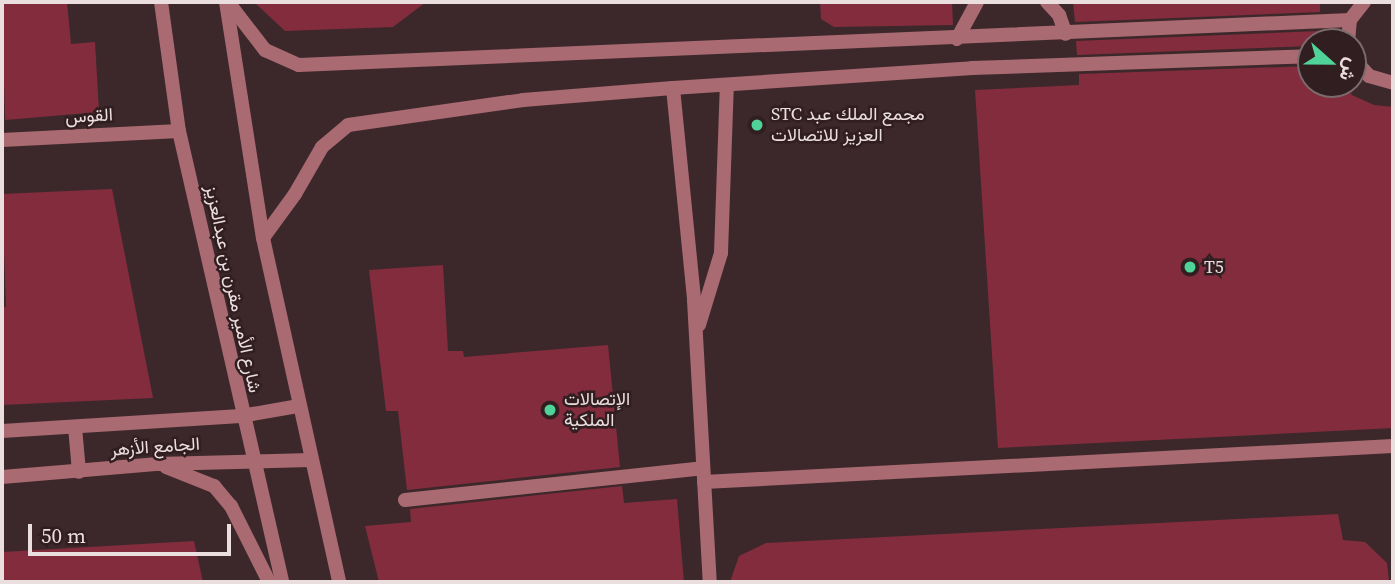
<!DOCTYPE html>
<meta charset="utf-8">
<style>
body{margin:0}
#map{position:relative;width:1395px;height:584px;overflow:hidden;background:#3c282a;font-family:"Source Serif 4",Vazirmatn,serif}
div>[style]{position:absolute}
.building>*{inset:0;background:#832c3e}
.service>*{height:14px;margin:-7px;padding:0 7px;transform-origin:7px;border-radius:7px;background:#a96a72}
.tertiary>*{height:14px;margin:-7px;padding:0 7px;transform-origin:7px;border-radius:7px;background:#a96a72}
.dots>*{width:19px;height:19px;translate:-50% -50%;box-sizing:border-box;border:4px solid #311e21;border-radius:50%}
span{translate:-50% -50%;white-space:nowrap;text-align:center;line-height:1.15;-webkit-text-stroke:5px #311e21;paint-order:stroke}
.poi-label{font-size:18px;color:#ebdedf}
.left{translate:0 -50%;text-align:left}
.street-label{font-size:18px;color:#ebdedf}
.frame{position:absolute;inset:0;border:4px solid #ebdedf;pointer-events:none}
.north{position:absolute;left:1297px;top:28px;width:70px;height:70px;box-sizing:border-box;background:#311e21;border:2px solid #7b6b6d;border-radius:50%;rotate:111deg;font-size:19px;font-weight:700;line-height:28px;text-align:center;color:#ebdedf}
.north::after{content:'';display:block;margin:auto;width:24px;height:32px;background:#4fd399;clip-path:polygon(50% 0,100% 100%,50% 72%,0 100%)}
.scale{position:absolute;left:28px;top:524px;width:203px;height:32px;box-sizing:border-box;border:4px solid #ebdedf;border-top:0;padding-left:9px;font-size:21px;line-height:24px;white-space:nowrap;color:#ebdedf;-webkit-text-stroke:5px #311e21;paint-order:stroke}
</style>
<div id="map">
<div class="building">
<i style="clip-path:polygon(2px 2px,67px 2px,71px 44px,95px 42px,99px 112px,5px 120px)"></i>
<i style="clip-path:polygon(254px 2px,426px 2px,393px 27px,285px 31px)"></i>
<i style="clip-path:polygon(820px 2px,952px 2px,953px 25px,834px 27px,821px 19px)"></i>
<i style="clip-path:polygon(1073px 2px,1320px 2px,1320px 12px,1075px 22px)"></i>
<i style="clip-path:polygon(1319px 31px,1319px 42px,1311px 42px,1311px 46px,1077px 55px,1076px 41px)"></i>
<i style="clip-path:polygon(1311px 66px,1311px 84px,1343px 84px,1352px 95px,1374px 105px,1393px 107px,1393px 428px,998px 448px,975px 90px,1079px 85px,1079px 74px)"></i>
<i style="clip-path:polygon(112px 189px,153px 398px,2px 405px,2px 307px,6px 307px,2px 194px)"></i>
<i style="clip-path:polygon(443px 265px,448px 351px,463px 351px,464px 357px,608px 345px,620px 467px,407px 490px,398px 411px,386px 411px,369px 270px)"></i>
<i style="clip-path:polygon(622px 486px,624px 503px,677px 499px,684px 582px,379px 582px,365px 526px,411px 522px,410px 509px)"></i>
<i style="clip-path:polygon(1338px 514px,1343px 540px,1365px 542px,1387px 563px,1389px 582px,730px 582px,739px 556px,766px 543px)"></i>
<i style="clip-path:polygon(194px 541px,203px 582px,2px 582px,2px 552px)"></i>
</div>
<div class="service">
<i style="left:673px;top:88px;width:213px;rotate:84.3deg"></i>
<i style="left:694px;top:300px;width:282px;rotate:86.8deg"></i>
<i style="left:2px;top:140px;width:177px;rotate:-2.9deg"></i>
<i style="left:699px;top:325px;width:75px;rotate:-73deg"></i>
<i style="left:721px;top:253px;width:168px;rotate:-88deg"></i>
<i style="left:704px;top:482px;width:690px;rotate:-2.99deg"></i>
<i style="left:405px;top:500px;width:299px;rotate:-6.1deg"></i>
</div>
<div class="tertiary">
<i style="left:161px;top:2px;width:130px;rotate:82.1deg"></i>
<i style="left:179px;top:131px;width:463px;rotate:77.1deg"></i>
<i style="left:226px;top:2px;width:239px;rotate:81.1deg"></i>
<i style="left:263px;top:238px;width:352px;rotate:77.5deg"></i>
<i style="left:228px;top:2px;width:61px;rotate:52.4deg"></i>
<i style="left:265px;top:50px;width:37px;rotate:24deg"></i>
<i style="left:299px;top:65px;width:1052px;rotate:-2.45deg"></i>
<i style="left:1047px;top:2px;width:18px;rotate:47deg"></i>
<i style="left:1059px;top:15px;width:20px;rotate:70deg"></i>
<i style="left:957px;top:39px;width:42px;rotate:-61.6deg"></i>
<i style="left:1348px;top:42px;width:22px;rotate:-85deg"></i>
<i style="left:1350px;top:20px;width:23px;rotate:-52deg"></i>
<i style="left:1353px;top:58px;width:24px;rotate:48deg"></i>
<i style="left:1369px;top:76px;width:25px;rotate:16deg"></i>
<i style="left:263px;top:238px;width:54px;rotate:-54deg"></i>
<i style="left:295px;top:194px;width:54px;rotate:-60.1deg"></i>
<i style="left:322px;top:147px;width:34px;rotate:-40deg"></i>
<i style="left:348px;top:125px;width:177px;rotate:-8.1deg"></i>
<i style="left:523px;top:100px;width:150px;rotate:-4.6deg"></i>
<i style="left:673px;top:88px;width:300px;rotate:-3.8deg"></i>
<i style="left:972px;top:68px;width:339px;rotate:-2deg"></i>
<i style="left:75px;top:427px;width:45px;rotate:84.9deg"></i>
<i style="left:2px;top:431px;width:239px;rotate:-3.6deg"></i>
<i style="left:241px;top:416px;width:59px;rotate:-9.8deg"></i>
<i style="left:166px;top:467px;width:52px;rotate:21.6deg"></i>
<i style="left:214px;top:486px;width:26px;rotate:50deg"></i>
<i style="left:231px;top:506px;width:85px;rotate:63.4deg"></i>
<i style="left:2px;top:477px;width:157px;rotate:-4.8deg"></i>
<i style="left:158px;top:464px;width:153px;rotate:-1.5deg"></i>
</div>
<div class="dots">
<i style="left:757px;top:125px;background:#4fd399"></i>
<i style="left:1190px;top:267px;background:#4fd399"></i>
<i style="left:550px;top:410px;background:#4fd399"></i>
</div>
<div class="poi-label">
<span class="left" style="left:771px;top:125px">STC مجمع الملك عبد<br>العزيز للاتصالات</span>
<span class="left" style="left:1204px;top:267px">T5</span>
<span class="left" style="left:564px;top:410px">الإتصالات<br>الملكية</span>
</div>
<div class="street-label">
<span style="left:89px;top:116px;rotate:-3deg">القوس</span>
<span style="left:233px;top:289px;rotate:78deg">شارع الأمير مقرن بن عبدالعزيز</span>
<span style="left:155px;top:447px;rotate:-4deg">الجامع الأزهر</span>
</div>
<div class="frame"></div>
<div class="north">ش</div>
<div class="scale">50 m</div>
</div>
